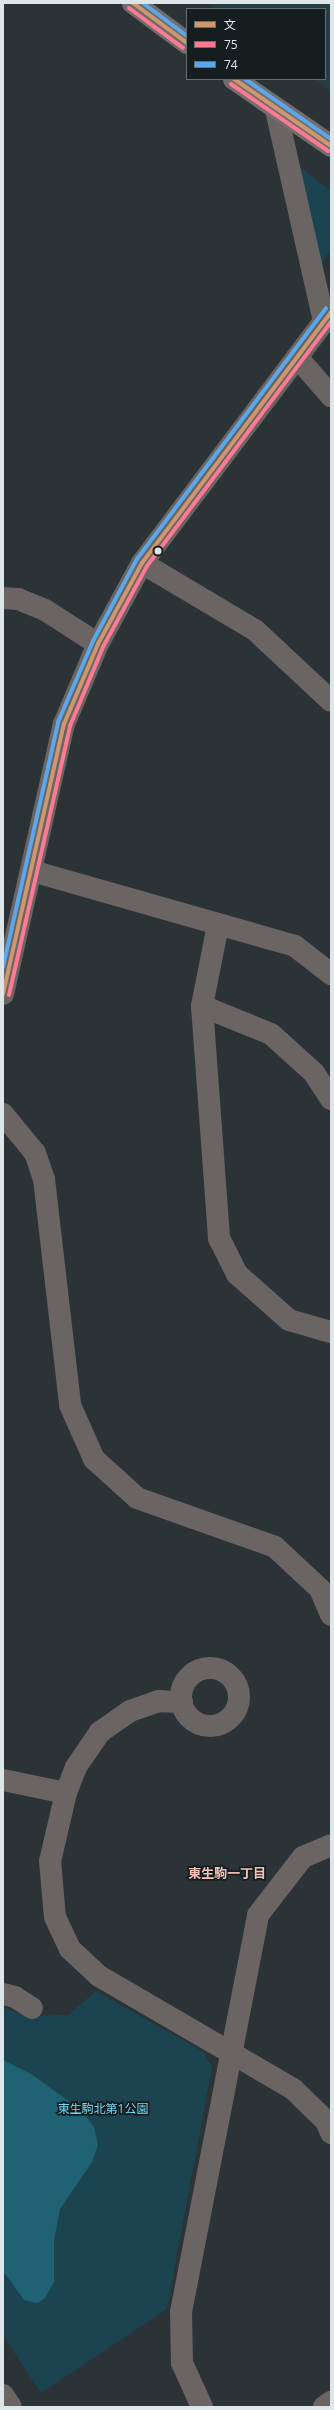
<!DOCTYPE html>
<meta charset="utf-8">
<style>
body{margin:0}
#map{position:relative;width:334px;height:2410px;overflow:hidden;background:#2b3336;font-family:"Open Sans","Noto Sans JP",sans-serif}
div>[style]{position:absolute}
.built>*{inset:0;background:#273d44}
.green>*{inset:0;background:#1b4450}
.water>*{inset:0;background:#1f6274}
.minor>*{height:22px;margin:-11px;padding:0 11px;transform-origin:11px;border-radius:11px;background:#6a6463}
.minor>.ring{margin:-11px;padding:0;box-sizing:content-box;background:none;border:22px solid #6a6463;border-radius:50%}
.major>*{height:22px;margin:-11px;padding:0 11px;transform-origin:11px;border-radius:11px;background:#736c6c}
.bus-1>*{height:4px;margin:-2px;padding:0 2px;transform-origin:2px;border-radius:2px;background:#cd976f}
.bus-2>*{height:4px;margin:-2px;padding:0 2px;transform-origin:2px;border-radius:2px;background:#fe7a93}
.bus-3>*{height:4px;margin:-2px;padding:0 2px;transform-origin:2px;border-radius:2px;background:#5aa8eb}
.dots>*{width:11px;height:11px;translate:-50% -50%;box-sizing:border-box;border:2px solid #151d1f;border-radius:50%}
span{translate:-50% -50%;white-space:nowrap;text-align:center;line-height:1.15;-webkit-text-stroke:3.5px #151d1f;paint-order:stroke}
.park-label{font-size:12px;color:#70d9f6}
.neighbourhood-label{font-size:13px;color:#f4c1b7;font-weight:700}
.frame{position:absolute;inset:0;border:4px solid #dde7ea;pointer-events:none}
.legend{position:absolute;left:186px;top:8px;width:140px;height:72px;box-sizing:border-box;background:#151d1f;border:1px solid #656e70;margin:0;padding:5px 7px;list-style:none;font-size:12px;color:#dde7ea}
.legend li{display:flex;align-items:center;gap:8px;height:20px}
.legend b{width:20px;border:1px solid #656e70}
</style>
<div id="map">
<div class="built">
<i style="clip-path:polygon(209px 3px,331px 3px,331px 91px,314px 79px,325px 79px,325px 9px,217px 9px)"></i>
</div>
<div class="green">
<i style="clip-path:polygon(301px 168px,331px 191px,331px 249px,318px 270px,298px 171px)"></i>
<i style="clip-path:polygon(96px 1991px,204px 2052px,212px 2067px,167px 2309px,41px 2393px,3px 2335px,3px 2007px,24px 2016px,68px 2015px)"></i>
</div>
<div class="water">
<i style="clip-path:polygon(3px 2060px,31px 2074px,81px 2110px,94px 2127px,98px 2145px,92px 2162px,60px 2209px,54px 2240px,54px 2282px,45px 2298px,37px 2303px,24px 2300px,3px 2271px)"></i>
</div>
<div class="minor">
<i style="left:276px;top:110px;width:216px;rotate:77.2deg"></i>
<i style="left:297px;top:357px;width:52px;rotate:48.9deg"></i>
<i style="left:142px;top:563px;width:131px;rotate:30.7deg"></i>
<i style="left:255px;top:630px;width:104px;rotate:43.1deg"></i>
<i style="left:3px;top:598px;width:15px;rotate:4deg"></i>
<i style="left:18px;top:599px;width:29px;rotate:22deg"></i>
<i style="left:45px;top:610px;width:63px;rotate:32.7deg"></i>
<i style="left:32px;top:871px;width:273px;rotate:15.9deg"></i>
<i style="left:295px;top:946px;width:46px;rotate:37.9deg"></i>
<i style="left:218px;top:925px;width:83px;rotate:101.2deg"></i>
<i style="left:202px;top:1006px;width:233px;rotate:85.8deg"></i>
<i style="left:219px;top:1238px;width:40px;rotate:63.4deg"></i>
<i style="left:237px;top:1274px;width:69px;rotate:41.5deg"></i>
<i style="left:289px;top:1320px;width:44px;rotate:15.9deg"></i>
<i style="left:3px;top:994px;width:277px;rotate:-77.3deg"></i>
<i style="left:64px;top:724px;width:87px;rotate:-67deg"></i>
<i style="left:98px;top:644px;width:92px;rotate:-61.5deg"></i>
<i style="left:142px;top:563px;width:314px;rotate:-53deg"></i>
<i style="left:202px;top:1006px;width:74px;rotate:22.1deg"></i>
<i style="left:271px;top:1034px;width:58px;rotate:42.2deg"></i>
<i style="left:314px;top:1073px;width:31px;rotate:57deg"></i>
<i style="left:3px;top:1114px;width:50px;rotate:50.6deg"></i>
<i style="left:35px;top:1153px;width:28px;rotate:71deg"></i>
<i style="left:44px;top:1179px;width:227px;rotate:83.4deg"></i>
<i style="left:70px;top:1405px;width:59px;rotate:66deg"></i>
<i style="left:94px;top:1459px;width:58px;rotate:42.2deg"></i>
<i style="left:137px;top:1498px;width:146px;rotate:19.5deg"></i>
<i style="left:275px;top:1547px;width:62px;rotate:43deg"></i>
<i style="left:320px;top:1589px;width:28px;rotate:67deg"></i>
<i class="ring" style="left:181px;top:1668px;width:36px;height:36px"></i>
<i style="left:182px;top:1702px;width:23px;rotate:-178deg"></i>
<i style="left:159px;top:1701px;width:31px;rotate:161deg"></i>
<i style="left:130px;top:1711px;width:37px;rotate:145deg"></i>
<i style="left:100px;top:1732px;width:42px;rotate:124.4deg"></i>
<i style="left:76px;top:1767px;width:28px;rotate:111deg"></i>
<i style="left:66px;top:1793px;width:70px;rotate:103.2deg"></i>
<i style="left:50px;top:1861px;width:56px;rotate:84.9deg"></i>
<i style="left:55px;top:1917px;width:35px;rotate:65deg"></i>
<i style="left:70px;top:1949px;width:40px;rotate:43deg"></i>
<i style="left:99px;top:1976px;width:225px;rotate:30.2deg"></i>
<i style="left:293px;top:2089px;width:46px;rotate:44.1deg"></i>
<i style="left:326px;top:2121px;width:13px;rotate:67deg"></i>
<i style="left:3px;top:1780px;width:64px;rotate:11.7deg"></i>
<i style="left:3px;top:1994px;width:12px;rotate:14deg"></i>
<i style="left:15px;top:1997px;width:20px;rotate:33deg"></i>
<i style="left:3px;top:2395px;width:14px;rotate:56deg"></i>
<i style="left:202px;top:2407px;width:48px;rotate:-114.4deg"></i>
<i style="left:182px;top:2363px;width:51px;rotate:-91.1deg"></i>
<i style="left:181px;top:2312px;width:404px;rotate:-79deg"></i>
<i style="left:258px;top:1915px;width:73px;rotate:-52.2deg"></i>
<i style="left:303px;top:1857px;width:30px;rotate:-23deg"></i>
<i style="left:324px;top:2407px;width:9px;rotate:-36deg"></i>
</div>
<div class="major">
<i style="left:133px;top:3px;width:67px;rotate:36.5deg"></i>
<i style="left:234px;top:79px;width:118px;rotate:34.6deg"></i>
</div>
<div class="bus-1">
<i style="left:133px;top:3px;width:67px;rotate:36.5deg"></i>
<i style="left:234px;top:79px;width:118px;rotate:34.6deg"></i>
<i style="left:3px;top:994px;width:277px;rotate:-77.3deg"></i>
<i style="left:64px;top:724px;width:87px;rotate:-67deg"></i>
<i style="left:98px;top:644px;width:92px;rotate:-61.5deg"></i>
<i style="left:142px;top:563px;width:314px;rotate:-53deg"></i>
</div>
<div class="bus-2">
<i style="left:129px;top:8px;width:67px;rotate:36.5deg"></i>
<i style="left:231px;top:84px;width:118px;rotate:34.6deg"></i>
<i style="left:9px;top:995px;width:276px;rotate:-77.2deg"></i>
<i style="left:70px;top:726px;width:86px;rotate:-67.3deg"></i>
<i style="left:103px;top:647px;width:92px;rotate:-61.5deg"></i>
<i style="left:147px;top:566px;width:306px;rotate:-53deg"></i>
</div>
<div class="bus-3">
<i style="left:143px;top:3px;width:55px;rotate:36.9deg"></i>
<i style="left:245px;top:79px;width:105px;rotate:34.9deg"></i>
<i style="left:3px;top:967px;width:251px;rotate:-77.3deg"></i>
<i style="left:58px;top:722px;width:88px;rotate:-66.6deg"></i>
<i style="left:93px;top:641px;width:93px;rotate:-61.8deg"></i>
<i style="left:137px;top:559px;width:314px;rotate:-53deg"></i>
</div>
<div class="dots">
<i style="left:158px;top:551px;background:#dde7ea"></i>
</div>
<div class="park-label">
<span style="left:103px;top:2109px">東生駒北第1公園</span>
</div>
<div class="neighbourhood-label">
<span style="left:227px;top:1873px">東生駒一丁目</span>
</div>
<div class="frame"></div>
<ul class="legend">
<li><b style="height:5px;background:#cd976f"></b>文</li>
<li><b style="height:5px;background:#fe7a93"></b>75</li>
<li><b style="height:5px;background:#5aa8eb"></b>74</li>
</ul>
</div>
